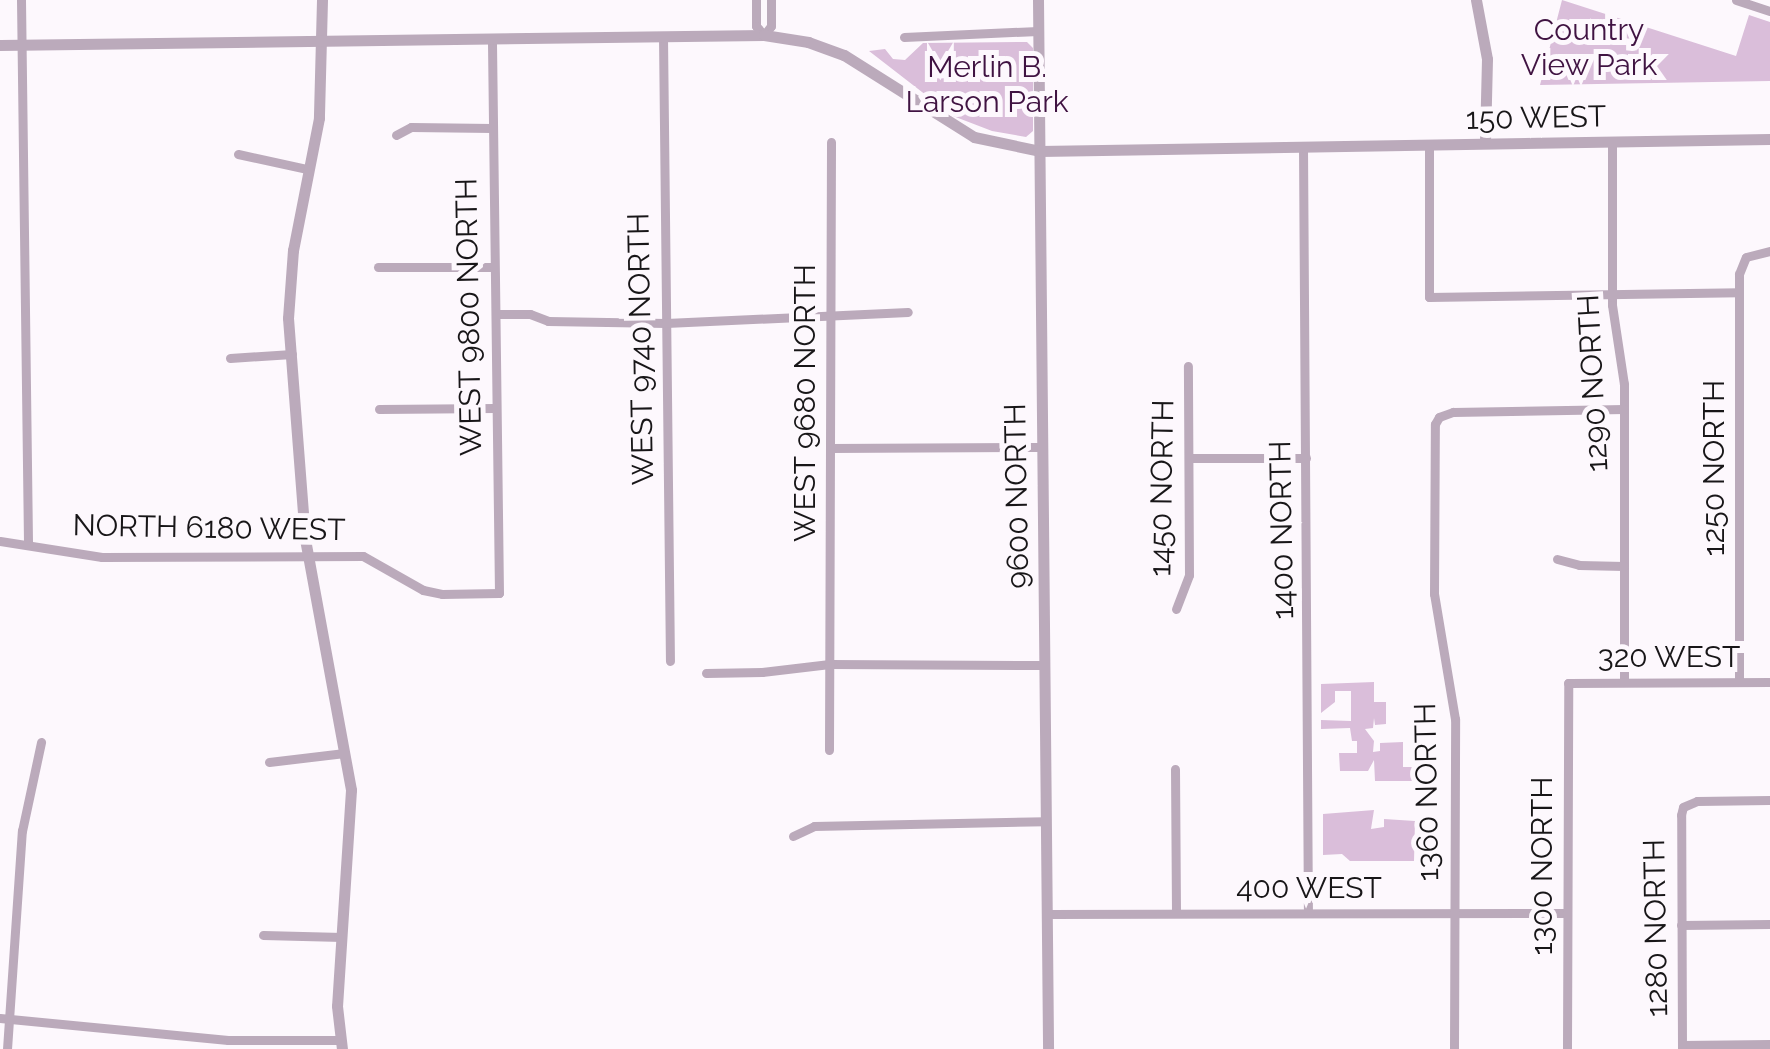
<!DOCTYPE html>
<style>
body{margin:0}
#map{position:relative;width:1770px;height:1049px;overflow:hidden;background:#fdf8fd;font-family:Raleway,sans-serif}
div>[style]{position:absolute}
.green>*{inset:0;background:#dabeda}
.minor>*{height:9px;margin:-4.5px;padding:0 4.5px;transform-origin:4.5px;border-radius:4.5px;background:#bab}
.tertiary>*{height:11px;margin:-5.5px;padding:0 5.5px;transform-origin:5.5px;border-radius:5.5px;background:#bab}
span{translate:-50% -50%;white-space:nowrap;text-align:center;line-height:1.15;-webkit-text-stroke:10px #fdf8fd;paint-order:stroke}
.park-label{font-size:30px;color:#401342}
.street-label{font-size:30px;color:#181618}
</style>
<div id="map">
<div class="green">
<i style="clip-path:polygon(1562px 0,1736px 56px,1749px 15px,1770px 22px,1770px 81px,1540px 85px)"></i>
<i style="clip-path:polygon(1027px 42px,1033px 48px,1033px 131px,1026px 137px,992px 131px,953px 116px,869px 51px,885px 49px,893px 59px,905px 60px,923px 43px)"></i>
<i style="clip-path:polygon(1374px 682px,1374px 702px,1386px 702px,1386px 724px,1375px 725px,1374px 718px,1373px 728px,1365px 729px,1374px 741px,1373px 752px,1380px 751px,1380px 743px,1403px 742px,1403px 767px,1416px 767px,1416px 781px,1375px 781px,1374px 760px,1368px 771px,1340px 771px,1339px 753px,1357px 753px,1357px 741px,1352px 741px,1350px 728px,1321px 729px,1321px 720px,1351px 721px,1351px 691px,1335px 691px,1335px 702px,1321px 713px,1321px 684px)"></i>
<i style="clip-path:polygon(1374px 810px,1371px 829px,1384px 827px,1384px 819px,1415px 821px,1414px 861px,1350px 861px,1342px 854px,1323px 855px,1323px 814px)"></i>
</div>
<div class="minor">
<i style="left:21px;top:0;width:544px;rotate:89.26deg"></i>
<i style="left:756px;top:0;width:26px;rotate:90deg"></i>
<i style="left:756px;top:26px;width:12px;rotate:48deg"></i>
<i style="left:764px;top:35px;width:11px;rotate:-52deg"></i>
<i style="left:771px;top:26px;width:26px;rotate:-90deg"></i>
<i style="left:1736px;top:0;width:36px;rotate:18deg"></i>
<i style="left:663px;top:37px;width:624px;rotate:89.36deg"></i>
<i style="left:904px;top:37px;width:134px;rotate:-2.6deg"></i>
<i style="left:396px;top:135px;width:17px;rotate:-28deg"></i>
<i style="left:411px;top:127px;width:81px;rotate:0.7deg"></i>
<i style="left:1612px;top:142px;width:163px;rotate:90deg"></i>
<i style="left:1612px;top:305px;width:80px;rotate:81.4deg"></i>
<i style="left:1624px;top:384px;width:298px;rotate:90deg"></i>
<i style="left:1429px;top:145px;width:152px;rotate:90deg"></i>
<i style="left:1429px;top:297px;width:310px;rotate:-0.9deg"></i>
<i style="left:1303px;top:147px;width:765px;rotate:89.63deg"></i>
<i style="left:238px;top:154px;width:71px;rotate:12.3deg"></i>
<i style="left:378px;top:267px;width:116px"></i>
<i style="left:496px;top:314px;width:34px"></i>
<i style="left:530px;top:314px;width:19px;rotate:21deg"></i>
<i style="left:548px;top:321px;width:118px;rotate:1deg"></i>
<i style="left:666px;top:323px;width:242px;rotate:-2.6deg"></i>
<i style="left:230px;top:358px;width:62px;rotate:-3.7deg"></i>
<i style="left:379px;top:409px;width:116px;rotate:-0.5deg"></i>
<i style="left:830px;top:448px;width:211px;rotate:-0.3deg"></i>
<i style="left:1189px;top:458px;width:117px"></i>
<i style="left:0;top:541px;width:103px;rotate:8.9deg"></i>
<i style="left:102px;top:557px;width:261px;rotate:-0.2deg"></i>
<i style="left:363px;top:556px;width:69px;rotate:29.5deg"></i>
<i style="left:423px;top:590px;width:19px;rotate:12deg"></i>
<i style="left:442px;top:594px;width:57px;rotate:-1deg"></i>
<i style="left:499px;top:593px;width:553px;rotate:-90.73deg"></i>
<i style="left:1557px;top:559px;width:23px;rotate:15deg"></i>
<i style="left:1579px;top:565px;width:45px;rotate:1.3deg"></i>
<i style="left:1176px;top:609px;width:36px;rotate:-69deg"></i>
<i style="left:1189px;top:575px;width:209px;rotate:-90.3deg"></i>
<i style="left:706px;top:673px;width:56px;rotate:-1deg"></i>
<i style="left:762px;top:672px;width:68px;rotate:-6.7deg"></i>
<i style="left:830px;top:664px;width:214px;rotate:0.3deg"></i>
<i style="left:1739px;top:682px;width:408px;rotate:-90deg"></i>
<i style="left:1739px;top:274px;width:18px;rotate:-68deg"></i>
<i style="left:1746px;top:257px;width:25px;rotate:-14deg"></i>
<i style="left:829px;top:750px;width:608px;rotate:-89.81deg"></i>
<i style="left:269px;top:762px;width:76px;rotate:-6.8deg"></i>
<i style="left:1175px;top:769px;width:144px;rotate:89.6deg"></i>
<i style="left:793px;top:836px;width:23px;rotate:-25deg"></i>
<i style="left:814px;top:826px;width:231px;rotate:-1.2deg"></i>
<i style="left:1050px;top:914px;width:517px;rotate:-0.11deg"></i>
<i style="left:1681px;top:925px;width:89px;rotate:-0.6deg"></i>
<i style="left:263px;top:935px;width:79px;rotate:1.5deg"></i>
<i style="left:0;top:1018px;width:229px;rotate:5.5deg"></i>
<i style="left:228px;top:1040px;width:112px"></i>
<i style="left:1682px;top:1045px;width:88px;rotate:-0.7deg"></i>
<i style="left:7px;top:1049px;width:219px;rotate:-86.1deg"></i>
<i style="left:22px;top:831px;width:91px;rotate:-77.9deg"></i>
<i style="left:1454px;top:1049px;width:330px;rotate:-89.8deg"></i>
<i style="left:1455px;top:719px;width:127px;rotate:-99.5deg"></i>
<i style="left:1434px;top:594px;width:170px;rotate:-89.7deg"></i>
<i style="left:1435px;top:424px;width:8px;rotate:-60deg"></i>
<i style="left:1439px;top:417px;width:15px;rotate:-20deg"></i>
<i style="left:1453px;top:412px;width:171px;rotate:-1deg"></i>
<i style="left:1567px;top:1049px;width:366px;rotate:-89.8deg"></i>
<i style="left:1568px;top:683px;width:202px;rotate:-0.3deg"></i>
<i style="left:1682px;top:1049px;width:234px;rotate:-90.2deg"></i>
<i style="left:1681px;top:815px;width:8px;rotate:-76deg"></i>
<i style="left:1683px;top:807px;width:15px;rotate:-23deg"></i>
<i style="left:1697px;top:801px;width:73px;rotate:-0.8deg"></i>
</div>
<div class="tertiary">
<i style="left:322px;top:0;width:118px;rotate:91.5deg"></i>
<i style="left:319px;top:118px;width:135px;rotate:101.1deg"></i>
<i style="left:293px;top:250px;width:68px;rotate:94.2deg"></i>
<i style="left:288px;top:318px;width:222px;rotate:85.6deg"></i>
<i style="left:305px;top:539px;width:255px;rotate:79.6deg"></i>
<i style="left:351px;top:790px;width:216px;rotate:93.7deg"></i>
<i style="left:337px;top:1006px;width:43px;rotate:83.4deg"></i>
<i style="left:1038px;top:0;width:1049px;rotate:89.45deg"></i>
<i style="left:1476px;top:0;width:60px;rotate:79.4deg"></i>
<i style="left:1487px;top:59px;width:84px;rotate:91.4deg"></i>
<i style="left:0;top:45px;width:764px;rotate:-0.75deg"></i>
<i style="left:764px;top:35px;width:45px;rotate:9deg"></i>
<i style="left:808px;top:42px;width:38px;rotate:20deg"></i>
<i style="left:844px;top:55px;width:154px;rotate:32.2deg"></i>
<i style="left:974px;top:137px;width:67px;rotate:12deg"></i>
<i style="left:1040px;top:151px;width:730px;rotate:-0.94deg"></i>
</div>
<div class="park-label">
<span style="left:1589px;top:47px">Country<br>View Park</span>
<span style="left:987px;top:84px">Merlin B.<br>Larson Park</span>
</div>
<div class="street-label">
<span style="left:1536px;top:118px;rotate:-1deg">150 WEST</span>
<span style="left:469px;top:317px;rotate:-91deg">WEST 9800 NORTH</span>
<span style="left:641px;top:349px;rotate:-91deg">WEST 9740 NORTH</span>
<span style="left:1593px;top:383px;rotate:-93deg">1290 NORTH</span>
<span style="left:805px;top:403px;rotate:-90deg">WEST 9680 NORTH</span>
<span style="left:1714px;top:468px;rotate:-90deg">1250 NORTH</span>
<span style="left:1162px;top:488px;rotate:-89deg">1450 NORTH</span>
<span style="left:1017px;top:496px;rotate:-91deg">9600 NORTH</span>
<span style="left:209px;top:528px;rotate:1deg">NORTH 6180 WEST</span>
<span style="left:1282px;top:530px;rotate:-91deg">1400 NORTH</span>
<span style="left:1669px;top:657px">320 WEST</span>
<span style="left:1427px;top:792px;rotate:-91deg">1360 NORTH</span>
<span style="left:1542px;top:866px;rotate:-90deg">1300 NORTH</span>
<span style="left:1309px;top:888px">400 WEST</span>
<span style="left:1656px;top:928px;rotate:-91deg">1280 NORTH</span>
</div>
</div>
